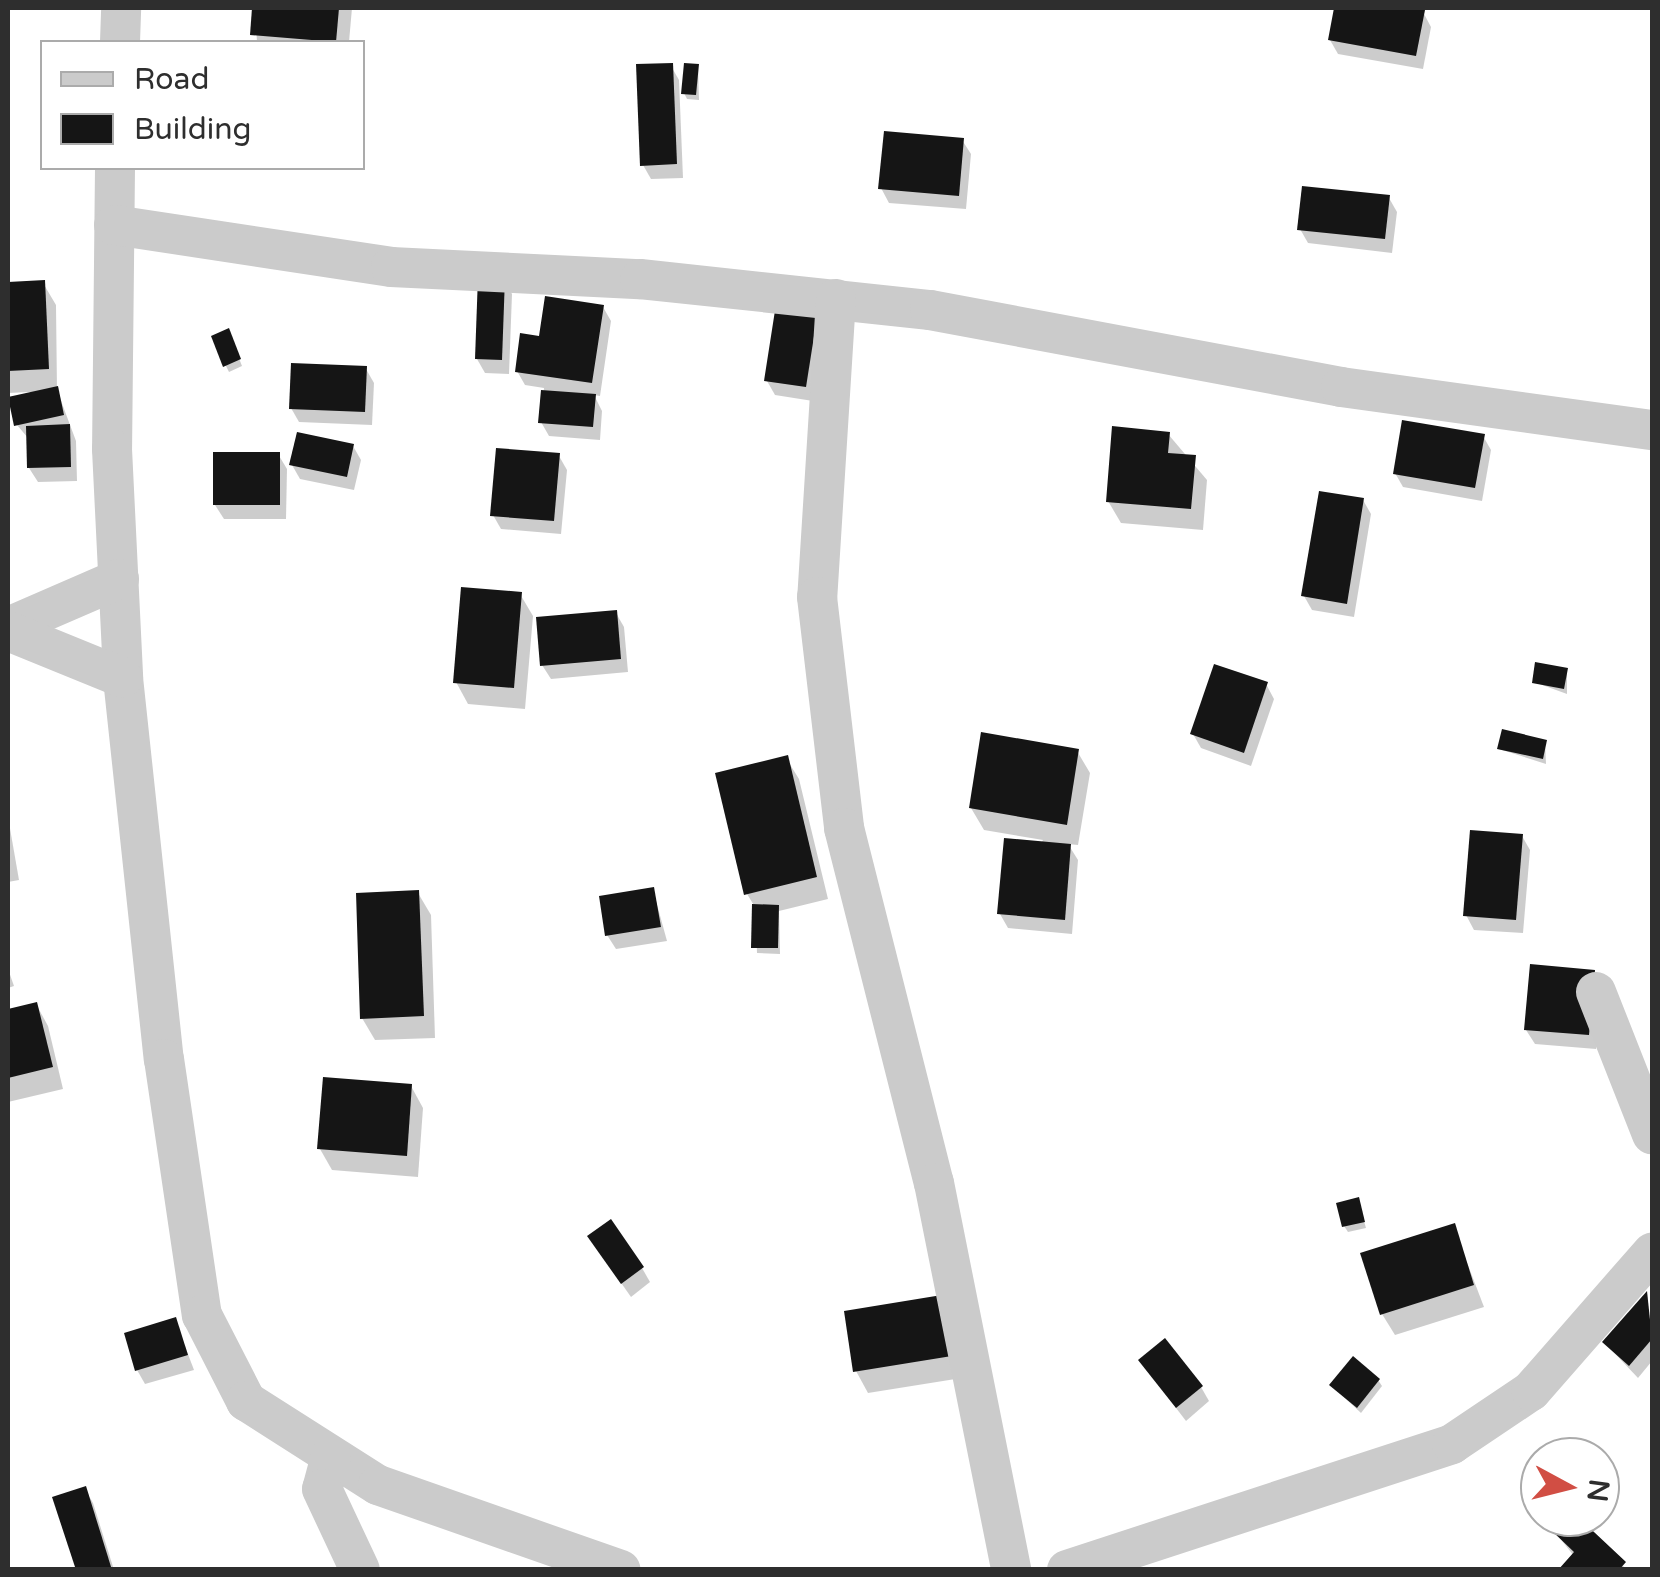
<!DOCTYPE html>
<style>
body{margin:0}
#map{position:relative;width:1660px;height:1577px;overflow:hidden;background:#fff;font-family:"Varela Round",sans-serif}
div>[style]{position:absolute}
.shadow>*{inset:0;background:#0003}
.building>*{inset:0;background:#151515}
.minor>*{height:40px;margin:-20px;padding:0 20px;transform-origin:20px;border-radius:20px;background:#cbcbcb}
span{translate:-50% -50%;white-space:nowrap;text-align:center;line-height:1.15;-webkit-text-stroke:10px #fff;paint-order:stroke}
.frame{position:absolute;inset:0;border:10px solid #2e2e2e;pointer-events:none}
.legend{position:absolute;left:40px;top:40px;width:325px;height:130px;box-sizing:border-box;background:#fff;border:2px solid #ababab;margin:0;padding:12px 18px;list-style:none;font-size:30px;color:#2e2e2e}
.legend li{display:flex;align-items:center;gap:20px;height:50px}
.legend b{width:50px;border:2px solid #ababab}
.north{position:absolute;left:1520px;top:1437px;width:100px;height:100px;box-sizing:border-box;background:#fff;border:2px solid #ababab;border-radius:50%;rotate:97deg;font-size:28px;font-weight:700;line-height:40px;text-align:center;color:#2e2e2e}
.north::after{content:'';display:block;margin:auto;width:35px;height:45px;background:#d14e44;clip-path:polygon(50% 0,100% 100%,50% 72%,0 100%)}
</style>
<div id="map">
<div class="shadow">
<i style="clip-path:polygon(255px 8px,352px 8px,349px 42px,257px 42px)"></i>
<i style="clip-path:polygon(1336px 8px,1423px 12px,1431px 27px,1423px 69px,1338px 54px,1330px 40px)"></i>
<i style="clip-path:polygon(671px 66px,679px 80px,683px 178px,651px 179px,643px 165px)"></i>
<i style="clip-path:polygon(698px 66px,699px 100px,687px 99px,684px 93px)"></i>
<i style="clip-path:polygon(962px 140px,971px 154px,966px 209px,889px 203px,881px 188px)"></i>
<i style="clip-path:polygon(1389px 198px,1397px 212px,1392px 253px,1308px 243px,1300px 229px)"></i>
<i style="clip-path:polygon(504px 279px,512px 294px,509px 374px,485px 373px,477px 359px)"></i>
<i style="clip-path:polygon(43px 283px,56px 305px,57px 390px,76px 441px,77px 481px,38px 482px,29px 468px,28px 438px,17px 425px,30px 392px,8px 393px,8px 285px)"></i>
<i style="clip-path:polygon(603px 307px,611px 321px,600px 396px,594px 395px,602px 411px,600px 440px,549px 436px,541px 422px,544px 388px,525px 385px,517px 371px,541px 339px)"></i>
<i style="clip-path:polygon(816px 313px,813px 401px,775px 395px,767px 381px)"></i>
<i style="clip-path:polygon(231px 338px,242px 366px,229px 372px,226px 366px)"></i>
<i style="clip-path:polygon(366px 369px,374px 383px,372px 425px,299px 422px,291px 408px)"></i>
<i style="clip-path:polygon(1168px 434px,1207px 480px,1203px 530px,1121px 523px,1108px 501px)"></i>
<i style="clip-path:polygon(1483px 436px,1491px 450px,1482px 501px,1403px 487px,1395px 473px)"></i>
<i style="clip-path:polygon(353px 446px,361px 460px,354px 490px,300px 479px,292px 465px)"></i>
<i style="clip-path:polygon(278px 454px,287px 469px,286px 519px,224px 519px,215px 505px)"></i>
<i style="clip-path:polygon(559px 456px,567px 470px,561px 534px,501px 529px,493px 515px)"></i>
<i style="clip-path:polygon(1363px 500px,1371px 514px,1354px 617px,1312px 610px,1304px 596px)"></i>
<i style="clip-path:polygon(520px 594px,533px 616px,525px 709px,468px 704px,456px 682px)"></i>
<i style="clip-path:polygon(616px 613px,624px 627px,628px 672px,551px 679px,542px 665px)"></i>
<i style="clip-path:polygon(1567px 670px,1567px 694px,1534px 682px)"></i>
<i style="clip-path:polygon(1266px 684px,1274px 699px,1251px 766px,1201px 748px,1193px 734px)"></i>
<i style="clip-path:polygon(1545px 742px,1546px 764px,1499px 749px)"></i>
<i style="clip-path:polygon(1077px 751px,1090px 773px,1078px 845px,1068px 844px,1078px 860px,1072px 934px,1008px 928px,1000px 914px,1043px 840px,984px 830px,971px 808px)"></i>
<i style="clip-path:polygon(786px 758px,799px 779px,828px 899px,779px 911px,780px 954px,757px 953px,755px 907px,747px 894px)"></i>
<i style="clip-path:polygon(8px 817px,19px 880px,8px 882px)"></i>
<i style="clip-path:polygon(1522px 836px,1530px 850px,1523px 933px,1474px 930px,1466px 915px)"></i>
<i style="clip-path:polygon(653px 890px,667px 941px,616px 949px,607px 935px)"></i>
<i style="clip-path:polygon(418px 893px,431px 915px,435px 1038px,375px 1040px,362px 1018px)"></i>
<i style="clip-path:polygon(8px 969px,14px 986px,8px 988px)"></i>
<i style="clip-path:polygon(1602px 986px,1596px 1049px,1535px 1044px,1526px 1030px)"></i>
<i style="clip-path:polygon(36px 1004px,48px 1026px,63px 1089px,8px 1102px,8px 1011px)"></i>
<i style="clip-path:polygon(411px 1086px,423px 1108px,418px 1177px,332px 1170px,320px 1149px)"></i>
<i style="clip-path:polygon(1358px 1200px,1366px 1228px,1348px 1232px,1344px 1226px)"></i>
<i style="clip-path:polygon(1453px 1226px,1484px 1307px,1395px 1335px,1382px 1314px)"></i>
<i style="clip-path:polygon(598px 1250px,642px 1268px,650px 1282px,631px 1297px)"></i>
<i style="clip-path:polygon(1647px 1294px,1652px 1361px,1638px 1378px,1605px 1343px)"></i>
<i style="clip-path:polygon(946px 1297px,968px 1377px,868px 1393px,856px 1371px)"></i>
<i style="clip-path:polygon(175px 1320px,194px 1370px,145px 1384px,137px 1370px)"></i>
<i style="clip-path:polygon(1150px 1374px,1201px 1387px,1209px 1401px,1186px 1421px)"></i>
<i style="clip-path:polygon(1378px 1380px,1382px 1386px,1361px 1413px,1332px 1386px)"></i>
<i style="clip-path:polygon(85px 1489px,93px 1503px,114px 1570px,78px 1570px)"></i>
<i style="clip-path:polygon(1568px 1517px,1574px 1517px,1627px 1570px,1561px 1570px,1574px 1556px,1555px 1532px)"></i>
</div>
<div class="building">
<i style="clip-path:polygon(252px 8px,339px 8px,336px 42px,250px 35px)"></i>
<i style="clip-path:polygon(1334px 8px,1425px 10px,1416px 56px,1328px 40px)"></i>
<i style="clip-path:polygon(673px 63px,677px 164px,640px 166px,636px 64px)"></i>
<i style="clip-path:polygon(684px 63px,699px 64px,696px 95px,681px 94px)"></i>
<i style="clip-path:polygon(884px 131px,964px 138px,959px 196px,878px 189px)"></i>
<i style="clip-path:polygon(1302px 186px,1390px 195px,1385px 239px,1297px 230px)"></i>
<i style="clip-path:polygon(478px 276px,505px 277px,502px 360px,475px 359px)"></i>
<i style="clip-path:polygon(45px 280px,49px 369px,8px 371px,8px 282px)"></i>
<i style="clip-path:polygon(545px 296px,604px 305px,592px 383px,515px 372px,520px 333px,539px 336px)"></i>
<i style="clip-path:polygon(776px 304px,818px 311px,806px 387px,764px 381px)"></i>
<i style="clip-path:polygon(229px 328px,241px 359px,223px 367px,211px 336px)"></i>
<i style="clip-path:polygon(291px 363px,367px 366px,365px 412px,289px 409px)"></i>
<i style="clip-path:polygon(58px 386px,64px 415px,14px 426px,8px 397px)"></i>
<i style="clip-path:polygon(541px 390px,596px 394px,593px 427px,538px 423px)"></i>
<i style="clip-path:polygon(1402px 420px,1485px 434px,1475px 488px,1393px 474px)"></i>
<i style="clip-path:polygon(70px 424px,71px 467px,27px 468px,26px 426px)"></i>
<i style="clip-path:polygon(1112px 426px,1170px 432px,1168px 453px,1196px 455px,1191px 509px,1106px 502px)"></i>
<i style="clip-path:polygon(297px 432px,354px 444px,347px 477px,289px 465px)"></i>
<i style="clip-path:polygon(496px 448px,560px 453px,554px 521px,490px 516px)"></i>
<i style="clip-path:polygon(213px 452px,280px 452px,280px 505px,213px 505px)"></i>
<i style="clip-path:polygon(1319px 491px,1364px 498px,1347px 604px,1301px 596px)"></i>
<i style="clip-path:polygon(461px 587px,522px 592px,514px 688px,453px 683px)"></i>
<i style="clip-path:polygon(617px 610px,621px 659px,540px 666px,536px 617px)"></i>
<i style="clip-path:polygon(1535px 662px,1568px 668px,1564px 689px,1532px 683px)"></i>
<i style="clip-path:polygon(1214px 664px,1268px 682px,1244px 753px,1190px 734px)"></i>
<i style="clip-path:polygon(1502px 729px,1547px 740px,1543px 759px,1497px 749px)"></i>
<i style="clip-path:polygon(981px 732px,1079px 749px,1067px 825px,969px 808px)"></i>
<i style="clip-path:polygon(788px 755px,817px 877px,744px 895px,715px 773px)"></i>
<i style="clip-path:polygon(1470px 830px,1523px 834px,1516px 920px,1463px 916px)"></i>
<i style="clip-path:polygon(1004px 838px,1071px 844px,1065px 920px,997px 914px)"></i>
<i style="clip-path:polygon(654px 887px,661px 927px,605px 936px,599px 896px)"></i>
<i style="clip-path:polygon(419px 890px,424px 1016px,360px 1019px,356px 893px)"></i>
<i style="clip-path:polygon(752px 904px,779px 905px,778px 948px,751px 948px)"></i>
<i style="clip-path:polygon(1530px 964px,1595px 970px,1589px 1035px,1524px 1030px)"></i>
<i style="clip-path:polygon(37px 1002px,53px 1067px,8px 1078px,8px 1009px)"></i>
<i style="clip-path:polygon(323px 1077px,412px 1084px,407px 1156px,317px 1149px)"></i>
<i style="clip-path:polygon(1359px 1197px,1365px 1222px,1342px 1227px,1336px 1203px)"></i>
<i style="clip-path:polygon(611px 1219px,644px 1267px,621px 1284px,587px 1236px)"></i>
<i style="clip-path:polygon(1455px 1223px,1474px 1285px,1380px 1315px,1360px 1253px)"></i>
<i style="clip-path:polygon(1647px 1291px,1652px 1339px,1629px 1366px,1602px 1342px)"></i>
<i style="clip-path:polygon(948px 1294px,958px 1355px,853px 1372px,844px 1311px)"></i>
<i style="clip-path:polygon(176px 1317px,188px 1355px,135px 1371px,124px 1333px)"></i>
<i style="clip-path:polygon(1165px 1338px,1203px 1386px,1176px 1408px,1138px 1360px)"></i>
<i style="clip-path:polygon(1353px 1356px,1380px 1379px,1357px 1408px,1329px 1385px)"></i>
<i style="clip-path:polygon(86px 1486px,112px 1570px,76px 1570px,52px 1497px)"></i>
<i style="clip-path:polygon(1565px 1517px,1578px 1517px,1626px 1562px,1619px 1570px,1558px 1570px,1574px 1552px,1552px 1531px)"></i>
</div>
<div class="minor">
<i style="left:120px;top:42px;width:34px;rotate:-88deg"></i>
<i style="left:115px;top:168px;width:281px;rotate:90.6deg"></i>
<i style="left:112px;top:449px;width:229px;rotate:87.2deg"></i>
<i style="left:123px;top:678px;width:383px;rotate:83.9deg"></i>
<i style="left:164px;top:1059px;width:259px;rotate:81.6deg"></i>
<i style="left:202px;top:1315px;width:97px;rotate:62.9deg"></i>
<i style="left:246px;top:1401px;width:156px;rotate:32.5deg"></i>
<i style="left:378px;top:1485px;width:257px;rotate:19.3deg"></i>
<i style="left:114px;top:225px;width:280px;rotate:8.6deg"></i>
<i style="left:391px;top:267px;width:249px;rotate:2.8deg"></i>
<i style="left:640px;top:279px;width:292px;rotate:6.1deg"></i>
<i style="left:930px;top:310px;width:418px;rotate:10.6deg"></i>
<i style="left:1341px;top:387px;width:314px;rotate:7.9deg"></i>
<i style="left:836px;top:299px;width:299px;rotate:93.6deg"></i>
<i style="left:817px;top:597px;width:233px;rotate:83.3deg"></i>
<i style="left:844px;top:828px;width:366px;rotate:75.8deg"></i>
<i style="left:934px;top:1183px;width:395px;rotate:78.7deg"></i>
<i style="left:8px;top:627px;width:121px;rotate:-23.4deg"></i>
<i style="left:8px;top:631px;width:124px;rotate:22.2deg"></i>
<i style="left:1596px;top:992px;width:153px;rotate:68.5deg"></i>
<i style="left:331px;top:1456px;width:34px;rotate:105deg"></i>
<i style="left:322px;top:1489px;width:89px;rotate:64.9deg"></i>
<i style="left:1067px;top:1570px;width:405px;rotate:-18.1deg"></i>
<i style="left:1452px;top:1444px;width:95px;rotate:-33.9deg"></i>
<i style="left:1531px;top:1391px;width:184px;rotate:-48.8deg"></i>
</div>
<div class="frame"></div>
<ul class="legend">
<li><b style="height:12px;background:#cbcbcb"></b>Road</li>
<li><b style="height:28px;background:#151515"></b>Building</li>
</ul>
<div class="north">N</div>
</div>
